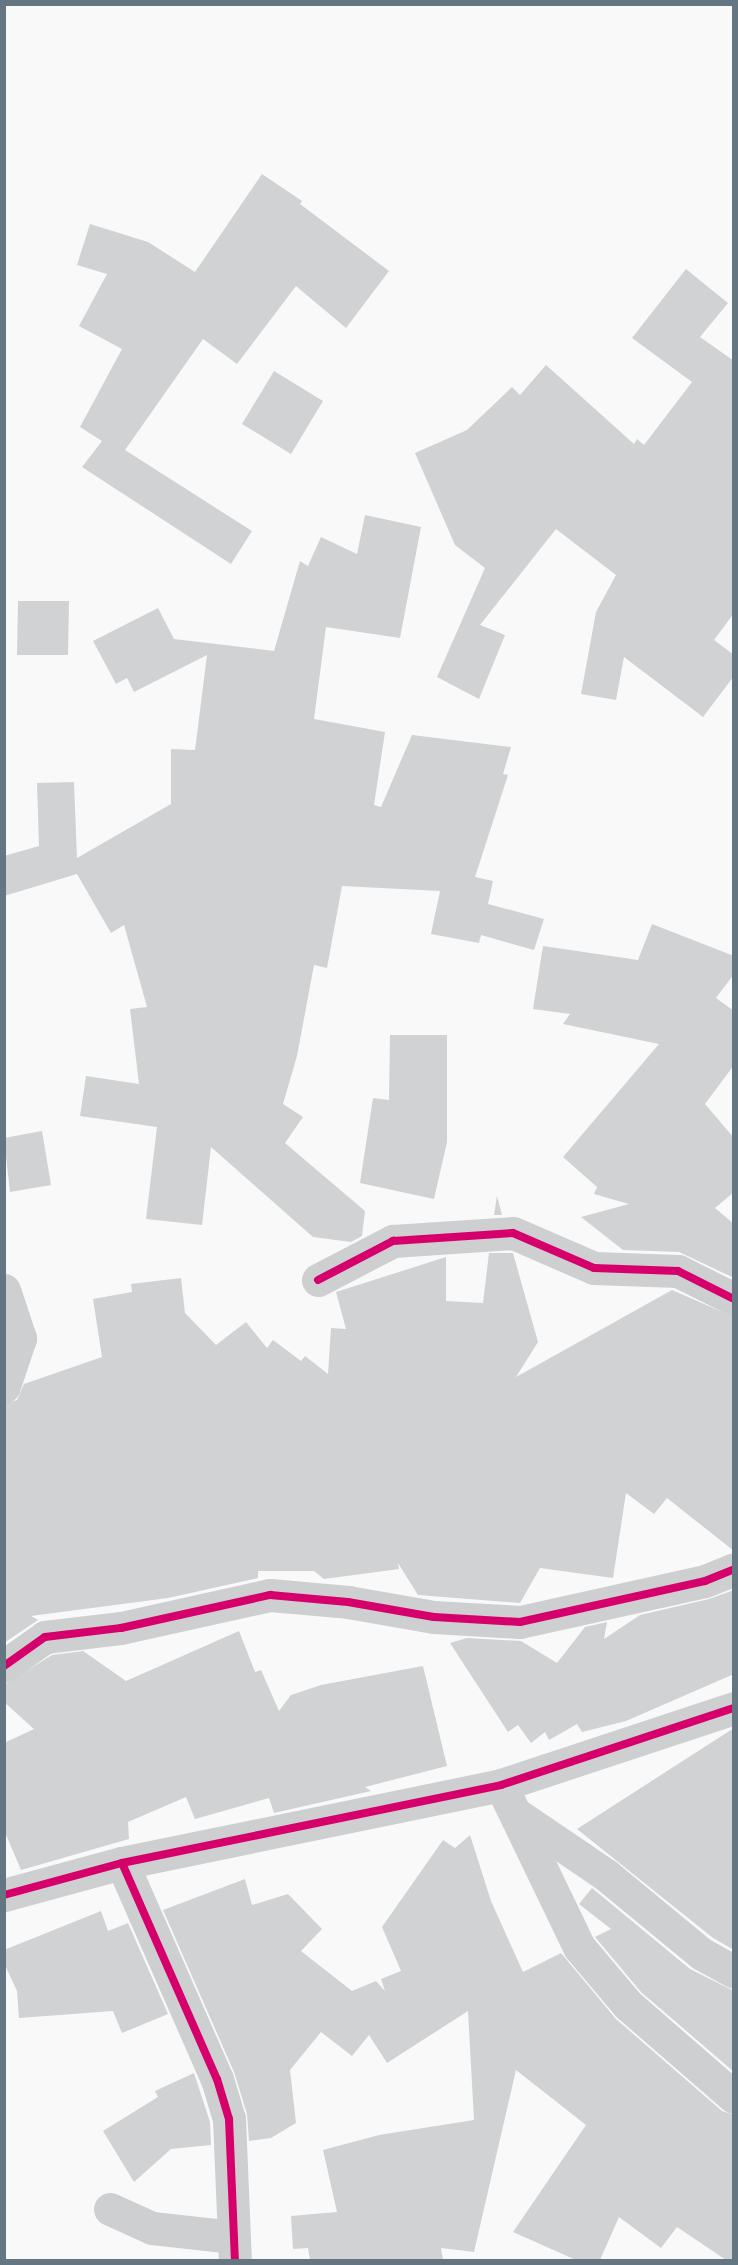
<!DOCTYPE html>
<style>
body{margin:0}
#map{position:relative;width:738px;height:2265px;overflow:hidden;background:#f9f9f9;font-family:Overpass,sans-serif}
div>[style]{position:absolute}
.building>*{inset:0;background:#d0d2d3}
.minor>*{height:33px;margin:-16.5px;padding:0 16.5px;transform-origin:16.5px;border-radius:16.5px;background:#cecfd0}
.cycleway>*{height:8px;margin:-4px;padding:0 4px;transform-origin:4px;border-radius:4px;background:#d6006c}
span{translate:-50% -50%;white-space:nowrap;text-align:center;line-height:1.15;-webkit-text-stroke:6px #fff;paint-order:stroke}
.frame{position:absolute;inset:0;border:6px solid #657683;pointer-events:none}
</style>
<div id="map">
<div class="building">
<i style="clip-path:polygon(262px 174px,302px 201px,300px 204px,389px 271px,346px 328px,296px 286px,237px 364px,203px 339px,125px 450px,252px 531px,231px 564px,82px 467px,102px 441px,80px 427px,122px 349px,79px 326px,107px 274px,77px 265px,90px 224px,148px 242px,195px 272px)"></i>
<i style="clip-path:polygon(686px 269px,728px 303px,700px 337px,734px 361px,734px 613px,714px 640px,734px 655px,734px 676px,703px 717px,624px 657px,616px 700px,581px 694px,596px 612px,616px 575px,556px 529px,480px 625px,505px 635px,479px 699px,437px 677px,485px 568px,455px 545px,415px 453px,467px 430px,512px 387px,520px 395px,546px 365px,634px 444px,637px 439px,644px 445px,692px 382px,632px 338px)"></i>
<i style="clip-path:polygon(274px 371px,323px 401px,291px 454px,242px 424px)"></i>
<i style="clip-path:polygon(365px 515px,421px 527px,400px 638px,326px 627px,314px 719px,385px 732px,374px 805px,381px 807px,412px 735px,511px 747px,503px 774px,508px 775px,475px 877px,493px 881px,488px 904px,544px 919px,534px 950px,481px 935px,479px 943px,431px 934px,440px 891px,342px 886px,327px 968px,314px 965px,297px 1056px,283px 1104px,303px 1117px,285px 1143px,365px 1211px,362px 1236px,351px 1242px,313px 1237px,211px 1147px,202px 1225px,146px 1219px,157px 1127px,80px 1116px,86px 1076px,139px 1084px,130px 1009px,147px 1007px,124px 925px,111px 933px,77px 874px,4px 896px,4px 856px,39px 846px,37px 783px,74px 782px,77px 858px,171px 804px,171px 749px,195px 750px,207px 655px,134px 692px,127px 678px,116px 684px,93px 641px,158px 608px,174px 639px,274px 651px,300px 561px,308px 566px,321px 537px,357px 554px)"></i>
<i style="clip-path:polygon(18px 601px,69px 601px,68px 655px,17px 655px)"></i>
<i style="clip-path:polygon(652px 924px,734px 956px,734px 974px,716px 998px,734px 1011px,734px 1065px,705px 1104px,734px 1138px,734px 1192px,715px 1208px,734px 1224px,734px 1278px,679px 1252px,623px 1250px,581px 1217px,629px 1204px,594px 1194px,597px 1187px,563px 1157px,659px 1044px,563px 1024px,570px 1014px,533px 1009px,543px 946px,638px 960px)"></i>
<i style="clip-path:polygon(390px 1035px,447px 1035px,447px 1142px,434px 1199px,360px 1183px,373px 1098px,389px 1100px)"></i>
<i style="clip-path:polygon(42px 1131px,51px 1185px,10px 1192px,4px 1138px)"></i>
<i style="clip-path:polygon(497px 1196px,502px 1215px,494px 1215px)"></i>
<i style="clip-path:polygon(489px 1253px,513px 1253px,538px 1342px,516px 1377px,672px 1290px,734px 1317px,734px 1551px,667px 1498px,654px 1514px,626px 1493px,613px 1578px,540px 1568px,520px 1603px,418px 1595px,398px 1563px,399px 1569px,324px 1579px,314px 1571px,258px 1571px,258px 1578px,168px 1598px,31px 1616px,38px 1620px,4px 1643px,4px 1404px,17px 1400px,24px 1384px,102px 1357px,93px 1299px,132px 1292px,131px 1284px,181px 1278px,185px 1313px,216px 1345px,246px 1322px,267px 1348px,273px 1340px,301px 1361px,305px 1356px,328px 1374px,331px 1328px,346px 1329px,336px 1292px,446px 1257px,446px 1301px,483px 1303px)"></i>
<i style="clip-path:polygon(734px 1590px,734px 1674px,626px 1721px,582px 1732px,577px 1724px,549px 1740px,545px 1732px,531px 1743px,518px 1725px,508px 1732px,450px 1643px,467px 1638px,521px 1641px,557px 1663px,585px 1627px,607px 1622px,604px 1639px,640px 1615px,709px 1599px)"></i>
<i style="clip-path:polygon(239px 1631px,255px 1672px,261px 1670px,279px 1711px,291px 1695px,321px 1685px,423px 1666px,447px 1766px,365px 1787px,371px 1791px,274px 1813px,269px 1798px,195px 1819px,186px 1797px,128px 1822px,129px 1839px,21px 1870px,4px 1830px,4px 1743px,34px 1729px,4px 1702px,4px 1685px,52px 1655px,83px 1651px,126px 1681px)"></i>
<i style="clip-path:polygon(734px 1728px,734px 1950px,713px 1938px,577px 1829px)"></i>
<i style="clip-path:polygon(470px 1835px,491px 1901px,523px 1972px,561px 1953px,616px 2019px,722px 2111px,734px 2115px,734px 2260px,726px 2260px,677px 2227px,661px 2248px,619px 2217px,600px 2260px,576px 2260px,513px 2232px,586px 2125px,516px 2070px,474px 2252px,441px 2248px,443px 2260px,310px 2260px,308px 2248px,293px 2249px,291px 2216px,337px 2212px,323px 2150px,379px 2135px,474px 2120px,468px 2011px,387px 2063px,369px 2035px,352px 2056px,321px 2032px,290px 2070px,296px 2123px,271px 2138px,249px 2141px,247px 2114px,234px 2072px,163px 1910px,245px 1879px,252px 1905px,288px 1894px,322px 1929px,301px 1951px,352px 1991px,376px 1981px,385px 1991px,381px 1979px,401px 1971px,382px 1927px,443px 1840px,455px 1848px)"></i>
<i style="clip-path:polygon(592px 1888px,690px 1969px,734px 1991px,734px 2072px,641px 1992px,595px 1937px,611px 1929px,579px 1904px)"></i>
<i style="clip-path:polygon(101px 1911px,108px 1931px,128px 1923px,168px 2014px,122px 2033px,113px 2011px,19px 2018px,17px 1991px,4px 1963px,4px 1950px)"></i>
<i style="clip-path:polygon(194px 2073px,210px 2122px,211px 2145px,171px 2149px,134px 2182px,103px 2131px,158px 2097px,155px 2091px)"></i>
</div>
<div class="minor">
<i style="left:318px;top:1280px;width:85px;rotate:-27.5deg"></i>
<i style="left:393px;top:1241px;width:120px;rotate:-3.8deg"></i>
<i style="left:513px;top:1233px;width:88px;rotate:23.4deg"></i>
<i style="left:594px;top:1268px;width:84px;rotate:2deg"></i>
<i style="left:678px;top:1271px;width:63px;rotate:26.6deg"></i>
<i style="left:4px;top:1290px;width:51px;rotate:71.6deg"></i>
<i style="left:20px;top:1338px;width:51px;rotate:108.4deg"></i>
<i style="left:4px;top:1666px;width:50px;rotate:-35.3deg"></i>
<i style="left:45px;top:1637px;width:77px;rotate:-6.8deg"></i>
<i style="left:121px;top:1628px;width:153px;rotate:-12.5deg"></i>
<i style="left:270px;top:1595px;width:78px;rotate:5.1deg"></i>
<i style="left:348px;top:1602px;width:87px;rotate:9.9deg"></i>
<i style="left:434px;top:1617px;width:86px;rotate:3.3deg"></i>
<i style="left:520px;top:1622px;width:189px;rotate:-12.5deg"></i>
<i style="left:705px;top:1581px;width:31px;rotate:-22deg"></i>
<i style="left:501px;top:1785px;width:180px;rotate:64.3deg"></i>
<i style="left:579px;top:1947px;width:76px;rotate:49.8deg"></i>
<i style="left:628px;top:2005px;width:140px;rotate:41deg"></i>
<i style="left:519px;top:1816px;width:105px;rotate:34.1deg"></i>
<i style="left:606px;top:1875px;width:124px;rotate:39.5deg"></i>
<i style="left:702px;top:1954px;width:37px;rotate:29deg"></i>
<i style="left:122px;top:1863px;width:236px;rotate:66.3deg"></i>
<i style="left:217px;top:2079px;width:42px;rotate:73.3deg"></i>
<i style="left:229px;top:2119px;width:141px;rotate:87.6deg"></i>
<i style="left:4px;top:1895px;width:122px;rotate:-15.2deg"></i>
<i style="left:122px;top:1863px;width:387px;rotate:-11.6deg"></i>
<i style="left:501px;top:1785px;width:245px;rotate:-18.3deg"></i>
<i style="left:110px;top:2209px;width:46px;rotate:24.3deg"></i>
<i style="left:152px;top:2228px;width:82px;rotate:6.3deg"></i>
</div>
<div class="cycleway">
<i style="left:318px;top:1280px;width:85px;rotate:-27.5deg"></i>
<i style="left:393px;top:1241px;width:120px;rotate:-3.8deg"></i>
<i style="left:513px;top:1233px;width:88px;rotate:23.4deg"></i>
<i style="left:594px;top:1268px;width:84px;rotate:2deg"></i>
<i style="left:678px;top:1271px;width:63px;rotate:26.6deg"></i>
<i style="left:4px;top:1666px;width:50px;rotate:-35.3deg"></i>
<i style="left:45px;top:1637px;width:77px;rotate:-6.8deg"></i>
<i style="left:121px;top:1628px;width:153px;rotate:-12.5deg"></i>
<i style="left:270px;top:1595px;width:78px;rotate:5.1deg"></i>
<i style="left:348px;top:1602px;width:87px;rotate:9.9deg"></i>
<i style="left:434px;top:1617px;width:86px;rotate:3.3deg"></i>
<i style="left:520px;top:1622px;width:189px;rotate:-12.5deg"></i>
<i style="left:705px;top:1581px;width:31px;rotate:-22deg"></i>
<i style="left:122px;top:1863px;width:236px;rotate:66.3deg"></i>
<i style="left:217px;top:2079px;width:42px;rotate:73.3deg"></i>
<i style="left:229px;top:2119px;width:141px;rotate:87.6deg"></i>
<i style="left:4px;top:1895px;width:122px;rotate:-15.2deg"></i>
<i style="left:122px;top:1863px;width:387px;rotate:-11.6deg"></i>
<i style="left:501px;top:1785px;width:245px;rotate:-18.3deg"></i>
</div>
<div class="frame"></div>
</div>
